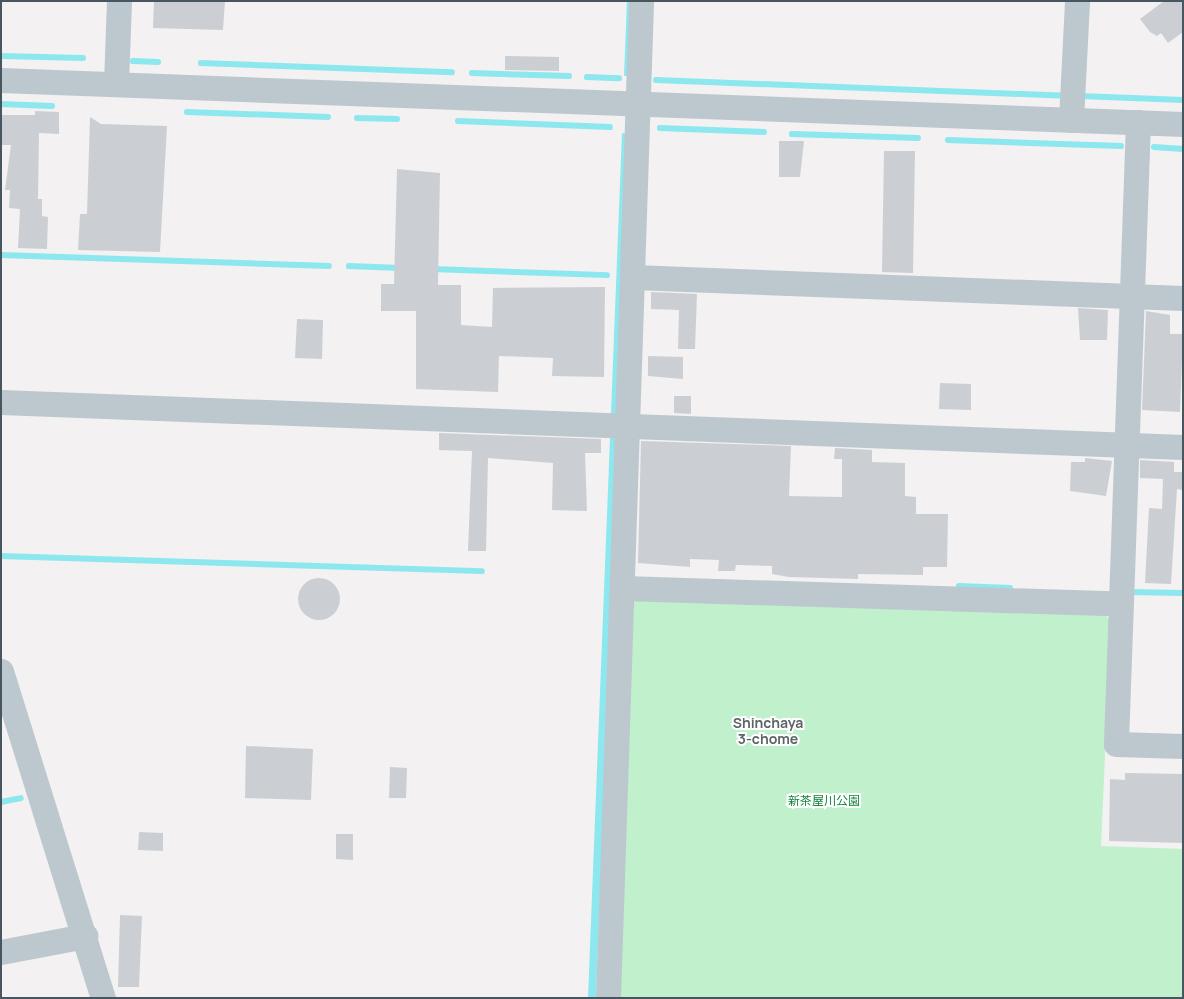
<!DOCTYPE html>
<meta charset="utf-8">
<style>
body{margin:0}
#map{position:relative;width:1184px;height:999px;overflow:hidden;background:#f3f1f1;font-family:Manrope,"Noto Sans JP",sans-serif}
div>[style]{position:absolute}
.green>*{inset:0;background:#c0f1cc}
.water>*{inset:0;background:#8ce7ee}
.stream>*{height:5.5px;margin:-2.75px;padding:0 2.75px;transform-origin:2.75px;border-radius:2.75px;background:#8ce7ee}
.building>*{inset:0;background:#cbcfd4}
.round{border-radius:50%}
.minor>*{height:25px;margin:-12.5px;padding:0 12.5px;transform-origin:12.5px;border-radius:12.5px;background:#bcc8ce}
span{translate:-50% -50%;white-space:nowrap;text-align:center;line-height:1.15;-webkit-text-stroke:4px #fff;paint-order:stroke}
.park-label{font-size:12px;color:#16843e}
.neighbourhood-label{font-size:14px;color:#5d6366;font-weight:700}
.frame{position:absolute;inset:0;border:2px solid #48575f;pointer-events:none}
</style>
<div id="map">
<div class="green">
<i style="clip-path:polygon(640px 596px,1104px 614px,1111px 621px,1101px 846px,1183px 849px,1183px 998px,618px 998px,634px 602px)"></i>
</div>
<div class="water">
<i style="clip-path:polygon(627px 1px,634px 1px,631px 75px,624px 76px)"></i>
<i style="clip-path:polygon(622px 133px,629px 134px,596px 998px,588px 998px)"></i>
</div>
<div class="stream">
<i style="left:1px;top:56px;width:82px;rotate:1.4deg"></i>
<i style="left:133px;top:61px;width:25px;rotate:2deg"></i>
<i style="left:201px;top:63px;width:251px;rotate:2.1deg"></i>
<i style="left:472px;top:73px;width:97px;rotate:1.8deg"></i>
<i style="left:587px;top:77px;width:32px;rotate:2deg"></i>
<i style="left:656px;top:80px;width:410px;rotate:2.2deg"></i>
<i style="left:1080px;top:96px;width:103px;rotate:2.2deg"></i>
<i style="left:1px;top:104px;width:51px;rotate:2.2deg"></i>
<i style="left:187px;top:112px;width:141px;rotate:2deg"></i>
<i style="left:357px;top:118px;width:40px;rotate:1.4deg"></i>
<i style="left:458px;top:121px;width:152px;rotate:2.3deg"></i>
<i style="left:660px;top:128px;width:104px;rotate:2.2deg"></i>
<i style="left:792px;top:134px;width:126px;rotate:1.8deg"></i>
<i style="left:948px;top:140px;width:173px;rotate:2deg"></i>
<i style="left:1154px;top:147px;width:29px;rotate:4deg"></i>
<i style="left:1px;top:255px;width:328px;rotate:1.9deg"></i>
<i style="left:349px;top:266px;width:51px;rotate:2.2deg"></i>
<i style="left:432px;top:269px;width:175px;rotate:2deg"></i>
<i style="left:1px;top:556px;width:481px;rotate:1.8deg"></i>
<i style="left:959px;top:586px;width:51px;rotate:2.2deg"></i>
<i style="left:1129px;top:592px;width:54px;rotate:1.1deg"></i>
<i style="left:1px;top:802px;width:20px;rotate:-11deg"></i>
</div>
<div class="building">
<i style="clip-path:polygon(154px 1px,225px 1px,223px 30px,153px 28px)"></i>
<i style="clip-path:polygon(1164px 1px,1183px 1px,1183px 32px,1168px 43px,1161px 33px,1157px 36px,1150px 32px,1140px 19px)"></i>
<i style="clip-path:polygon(505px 56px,559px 57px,559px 71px,505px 70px)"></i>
<i style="clip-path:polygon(35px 111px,59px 112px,59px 134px,39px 133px,38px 199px,42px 199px,42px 216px,48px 217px,47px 249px,18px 248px,20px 209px,9px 208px,10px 190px,5px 190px,11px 145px,1px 145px,1px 115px,35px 115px)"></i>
<i style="clip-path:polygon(90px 117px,101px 124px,167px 126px,160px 252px,78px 250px,80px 214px,87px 214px)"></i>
<i style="clip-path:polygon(779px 141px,804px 141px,800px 177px,779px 177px)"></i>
<i style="clip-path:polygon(884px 151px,915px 151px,913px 273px,882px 272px)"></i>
<i style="clip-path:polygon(397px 169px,440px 173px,438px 285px,461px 285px,461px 325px,492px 327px,493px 288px,605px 287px,604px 377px,552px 376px,553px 358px,499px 356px,498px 392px,416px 389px,416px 311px,381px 311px,381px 284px,394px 284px)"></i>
<i style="clip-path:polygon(651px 292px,697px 294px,695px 349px,678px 349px,679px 310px,651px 309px)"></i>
<i style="clip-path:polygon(1078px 308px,1108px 310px,1107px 340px,1080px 340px)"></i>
<i style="clip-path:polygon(1146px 311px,1170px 315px,1170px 334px,1183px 334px,1180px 412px,1142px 410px)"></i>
<i style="clip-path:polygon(297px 319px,323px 320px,322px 359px,295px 358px)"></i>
<i style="clip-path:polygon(648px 356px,683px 357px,683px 379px,648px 376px)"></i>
<i style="clip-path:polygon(940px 383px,971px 384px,971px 410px,939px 409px)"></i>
<i style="clip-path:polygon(674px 396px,691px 396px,691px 414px,674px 413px)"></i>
<i style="clip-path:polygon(439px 433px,601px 439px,601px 453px,585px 453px,587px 511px,552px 510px,553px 463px,488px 458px,486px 551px,468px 551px,472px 451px,439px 450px)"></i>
<i style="clip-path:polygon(641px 441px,791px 446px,789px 496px,842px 497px,842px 459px,834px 459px,835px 448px,872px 450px,872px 462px,905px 463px,905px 496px,916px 497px,916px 514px,948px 514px,947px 567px,923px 567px,923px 575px,858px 574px,858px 579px,789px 577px,772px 574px,772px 566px,736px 565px,735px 571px,718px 571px,719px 560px,690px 559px,690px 567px,638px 563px)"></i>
<i style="clip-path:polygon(1085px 458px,1112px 461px,1106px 496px,1070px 491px,1071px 462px,1085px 462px)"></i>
<i style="clip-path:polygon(1140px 460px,1174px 462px,1174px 472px,1183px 472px,1183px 490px,1177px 489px,1171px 584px,1145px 583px,1149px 508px,1162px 509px,1163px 479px,1140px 478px)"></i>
<i class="round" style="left:298px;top:578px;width:42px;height:42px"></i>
<i style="clip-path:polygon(246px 746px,313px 749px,311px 800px,245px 798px)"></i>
<i style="clip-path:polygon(390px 767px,407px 768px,406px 798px,389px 798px)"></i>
<i style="clip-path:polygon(1125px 773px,1183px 774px,1183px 843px,1109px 841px,1110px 779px,1125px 780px)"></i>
<i style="clip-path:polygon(139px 832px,163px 833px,163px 851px,138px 850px)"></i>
<i style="clip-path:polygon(336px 834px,353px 834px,353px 860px,336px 859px)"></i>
<i style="clip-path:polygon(120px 915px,142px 916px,139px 987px,118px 987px)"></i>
</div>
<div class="minor">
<i style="left:1px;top:80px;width:1183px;rotate:2.13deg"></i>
<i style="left:116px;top:83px;width:82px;rotate:-87.9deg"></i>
<i style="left:1071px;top:120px;width:119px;rotate:-87.1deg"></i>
<i style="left:1138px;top:122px;width:622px;rotate:92.03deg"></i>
<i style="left:1116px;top:744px;width:67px;rotate:1.7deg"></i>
<i style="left:633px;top:277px;width:550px;rotate:2.19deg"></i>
<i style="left:1px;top:402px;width:1183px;rotate:2.18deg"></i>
<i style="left:623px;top:588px;width:497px;rotate:1.8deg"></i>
<i style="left:1px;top:671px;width:343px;rotate:72.7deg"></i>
<i style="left:1px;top:952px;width:86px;rotate:-10.8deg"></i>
<i style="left:608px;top:998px;width:998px;rotate:-88.1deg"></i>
</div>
<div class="park-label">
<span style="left:824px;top:801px">新茶屋川公園</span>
</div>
<div class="neighbourhood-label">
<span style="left:768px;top:731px">Shinchaya<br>3-chome</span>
</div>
<div class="frame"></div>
</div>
